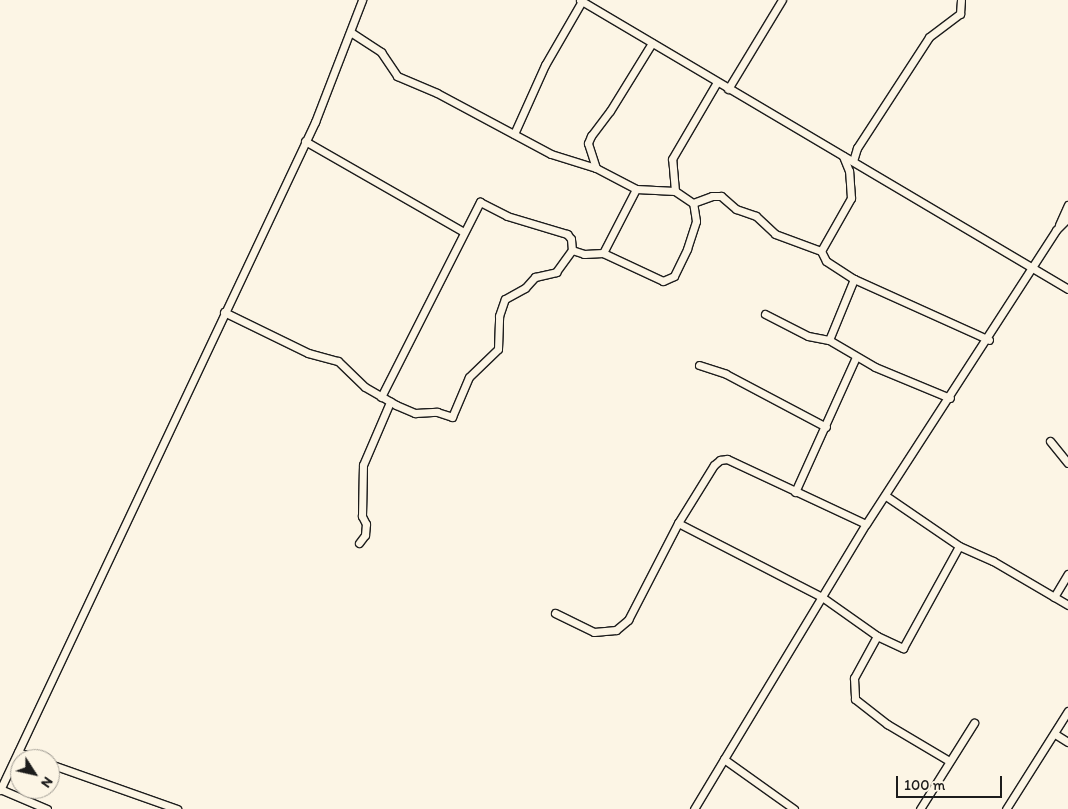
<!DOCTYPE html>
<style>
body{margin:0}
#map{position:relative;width:1068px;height:809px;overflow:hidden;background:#fcf5e5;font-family:Itim,sans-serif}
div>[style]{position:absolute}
.roads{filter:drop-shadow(1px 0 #1c1c1c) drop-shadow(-1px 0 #1c1c1c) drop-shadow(0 1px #1c1c1c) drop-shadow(0 -1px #1c1c1c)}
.minor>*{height:7px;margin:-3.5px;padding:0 3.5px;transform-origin:3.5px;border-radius:3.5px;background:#fcf5e5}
span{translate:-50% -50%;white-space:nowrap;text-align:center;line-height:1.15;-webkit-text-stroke:5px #fcf5e5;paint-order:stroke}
.north{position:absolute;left:10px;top:749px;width:50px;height:50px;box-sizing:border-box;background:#fcf5e5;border:1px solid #a29e95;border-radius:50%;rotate:125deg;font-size:14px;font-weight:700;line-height:20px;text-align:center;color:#1c1c1c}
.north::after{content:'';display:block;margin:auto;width:18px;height:22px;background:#1c1c1c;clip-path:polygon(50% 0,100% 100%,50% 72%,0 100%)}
.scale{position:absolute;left:896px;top:776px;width:106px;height:22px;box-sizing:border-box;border:2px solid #1c1c1c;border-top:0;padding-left:6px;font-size:15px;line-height:18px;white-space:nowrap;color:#1c1c1c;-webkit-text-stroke:4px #fcf5e5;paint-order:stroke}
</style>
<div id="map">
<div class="roads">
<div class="minor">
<i style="left:580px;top:0;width:567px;rotate:30.63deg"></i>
<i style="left:352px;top:33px;width:35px;rotate:33deg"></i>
<i style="left:381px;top:52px;width:29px;rotate:56deg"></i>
<i style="left:397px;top:76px;width:43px;rotate:23deg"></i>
<i style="left:437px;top:93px;width:129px;rotate:28.2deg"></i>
<i style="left:551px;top:154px;width:47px;rotate:17.3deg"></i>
<i style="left:596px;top:168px;width:45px;rotate:27.7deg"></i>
<i style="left:636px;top:189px;width:39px;rotate:3deg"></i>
<i style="left:675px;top:191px;width:22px;rotate:34deg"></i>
<i style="left:693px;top:203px;width:20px;rotate:-20deg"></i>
<i style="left:712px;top:196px;width:9px"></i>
<i style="left:721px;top:196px;width:20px;rotate:41deg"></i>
<i style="left:736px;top:209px;width:21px;rotate:19deg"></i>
<i style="left:756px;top:216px;width:26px;rotate:43deg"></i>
<i style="left:775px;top:234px;width:49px;rotate:20.3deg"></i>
<i style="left:821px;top:251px;width:61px;rotate:-60.5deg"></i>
<i style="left:851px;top:198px;width:27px;rotate:-94deg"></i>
<i style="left:849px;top:171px;width:16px;rotate:-112deg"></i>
<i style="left:728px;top:89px;width:104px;rotate:-58.8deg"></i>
<i style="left:514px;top:134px;width:76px;rotate:-65.8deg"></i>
<i style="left:545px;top:65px;width:74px;rotate:-60deg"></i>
<i style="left:305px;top:141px;width:183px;rotate:29.8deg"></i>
<i style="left:853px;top:161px;width:14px;rotate:-73deg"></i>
<i style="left:857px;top:148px;width:132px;rotate:-57deg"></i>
<i style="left:929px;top:37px;width:39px;rotate:-37deg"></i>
<i style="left:960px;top:14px;width:14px;rotate:-86deg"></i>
<i style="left:596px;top:168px;width:26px;rotate:-108deg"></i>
<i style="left:588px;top:143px;width:8px;rotate:-67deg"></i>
<i style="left:591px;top:136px;width:31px;rotate:-53deg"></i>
<i style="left:610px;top:111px;width:80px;rotate:-58.3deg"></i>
<i style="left:675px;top:191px;width:32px;rotate:-95deg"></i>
<i style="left:672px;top:159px;width:89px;rotate:-59.7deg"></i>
<i style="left:1059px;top:225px;width:22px;rotate:-66deg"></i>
<i style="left:821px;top:251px;width:11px;rotate:63deg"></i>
<i style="left:826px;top:261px;width:33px;rotate:33deg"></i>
<i style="left:854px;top:279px;width:148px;rotate:24.3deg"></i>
<i style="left:603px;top:253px;width:72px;rotate:-62.7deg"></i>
<i style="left:224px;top:312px;width:93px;rotate:26deg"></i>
<i style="left:308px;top:353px;width:31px;rotate:15deg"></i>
<i style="left:338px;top:361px;width:37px;rotate:44deg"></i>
<i style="left:365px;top:387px;width:36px;rotate:30deg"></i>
<i style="left:396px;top:405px;width:21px;rotate:23deg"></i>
<i style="left:415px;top:413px;width:22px;rotate:-3deg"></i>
<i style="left:437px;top:412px;width:16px;rotate:18deg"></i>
<i style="left:452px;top:417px;width:43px;rotate:-67deg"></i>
<i style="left:469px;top:377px;width:40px;rotate:-44deg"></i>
<i style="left:498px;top:349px;width:33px;rotate:-88deg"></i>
<i style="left:499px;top:316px;width:18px;rotate:-71deg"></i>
<i style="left:505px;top:299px;width:23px;rotate:-29deg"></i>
<i style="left:525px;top:288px;width:15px;rotate:-48deg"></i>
<i style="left:535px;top:277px;width:22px;rotate:-13deg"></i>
<i style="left:556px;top:272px;width:27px;rotate:-54deg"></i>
<i style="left:765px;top:314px;width:48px;rotate:27.1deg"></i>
<i style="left:808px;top:336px;width:21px;rotate:11deg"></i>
<i style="left:829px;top:340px;width:53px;rotate:30.4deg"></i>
<i style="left:875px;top:367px;width:81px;rotate:22.5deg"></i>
<i style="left:829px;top:340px;width:66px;rotate:-67.7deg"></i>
<i style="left:699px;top:365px;width:28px;rotate:18deg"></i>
<i style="left:726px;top:374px;width:113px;rotate:27.9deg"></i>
<i style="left:381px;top:397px;width:219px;rotate:-63.1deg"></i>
<i style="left:480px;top:202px;width:30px;rotate:27deg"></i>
<i style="left:507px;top:216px;width:63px;rotate:16.7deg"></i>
<i style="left:567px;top:234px;width:6px;rotate:51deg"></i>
<i style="left:571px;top:239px;width:11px;rotate:85deg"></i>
<i style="left:572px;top:250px;width:13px;rotate:18deg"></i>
<i style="left:584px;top:254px;width:19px;rotate:-3deg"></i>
<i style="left:603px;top:253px;width:66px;rotate:25deg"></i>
<i style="left:663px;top:281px;width:12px;rotate:-24deg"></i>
<i style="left:674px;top:276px;width:30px;rotate:-64deg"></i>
<i style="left:687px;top:249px;width:29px;rotate:-72deg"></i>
<i style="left:696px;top:221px;width:18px;rotate:-99deg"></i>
<i style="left:1050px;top:441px;width:28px;rotate:51deg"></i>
<i style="left:795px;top:492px;width:148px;rotate:-65.7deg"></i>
<i style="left:886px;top:496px;width:88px;rotate:34.4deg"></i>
<i style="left:959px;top:546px;width:37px;rotate:24deg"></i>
<i style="left:993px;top:561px;width:87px;rotate:30.4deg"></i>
<i style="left:678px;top:523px;width:68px;rotate:-58.2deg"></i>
<i style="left:714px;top:465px;width:8px;rotate:-40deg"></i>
<i style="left:720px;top:460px;width:7px;rotate:-8deg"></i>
<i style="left:727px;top:459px;width:153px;rotate:25.1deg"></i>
<i style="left:359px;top:543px;width:10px;rotate:-53deg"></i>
<i style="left:365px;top:535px;width:11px;rotate:-85deg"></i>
<i style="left:366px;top:524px;width:9px;rotate:-117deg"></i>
<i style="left:362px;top:516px;width:51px;rotate:-88.9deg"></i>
<i style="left:363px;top:465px;width:69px;rotate:-66.8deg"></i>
<i style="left:1054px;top:597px;width:27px;rotate:-59deg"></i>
<i style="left:555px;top:613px;width:43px;rotate:26deg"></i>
<i style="left:594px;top:632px;width:22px;rotate:-5deg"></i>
<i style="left:616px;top:630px;width:16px;rotate:-40deg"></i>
<i style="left:628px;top:620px;width:109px;rotate:-62.7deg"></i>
<i style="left:678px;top:523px;width:162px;rotate:27.2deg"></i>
<i style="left:822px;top:597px;width:67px;rotate:35.3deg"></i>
<i style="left:877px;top:636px;width:29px;rotate:25deg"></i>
<i style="left:903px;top:648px;width:116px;rotate:-61.2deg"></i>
<i style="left:877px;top:636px;width:48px;rotate:118.7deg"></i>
<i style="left:854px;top:678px;width:21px;rotate:87deg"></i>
<i style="left:855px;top:699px;width:41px;rotate:38deg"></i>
<i style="left:887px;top:724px;width:72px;rotate:30.8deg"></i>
<i style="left:1055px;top:734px;width:15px;rotate:32deg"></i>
<i style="left:18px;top:752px;width:20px;rotate:20deg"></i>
<i style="left:50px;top:764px;width:135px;rotate:19.5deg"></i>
<i style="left:0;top:789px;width:51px;rotate:23.1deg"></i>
<i style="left:0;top:790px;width:739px;rotate:-64.75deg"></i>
<i style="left:315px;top:122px;width:131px;rotate:-68.9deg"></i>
<i style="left:694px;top:809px;width:58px;rotate:-59deg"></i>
<i style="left:794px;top:809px;width:86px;rotate:-144.5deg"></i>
<i style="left:724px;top:759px;width:275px;rotate:-58.9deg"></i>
<i style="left:866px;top:524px;width:350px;rotate:-57.1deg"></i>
<i style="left:1056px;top:230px;width:17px;rotate:-45deg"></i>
<i style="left:920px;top:809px;width:102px;rotate:-57.9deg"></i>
<i style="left:1006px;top:809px;width:116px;rotate:-57.7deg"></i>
</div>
</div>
<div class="north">N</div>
<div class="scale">100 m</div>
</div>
